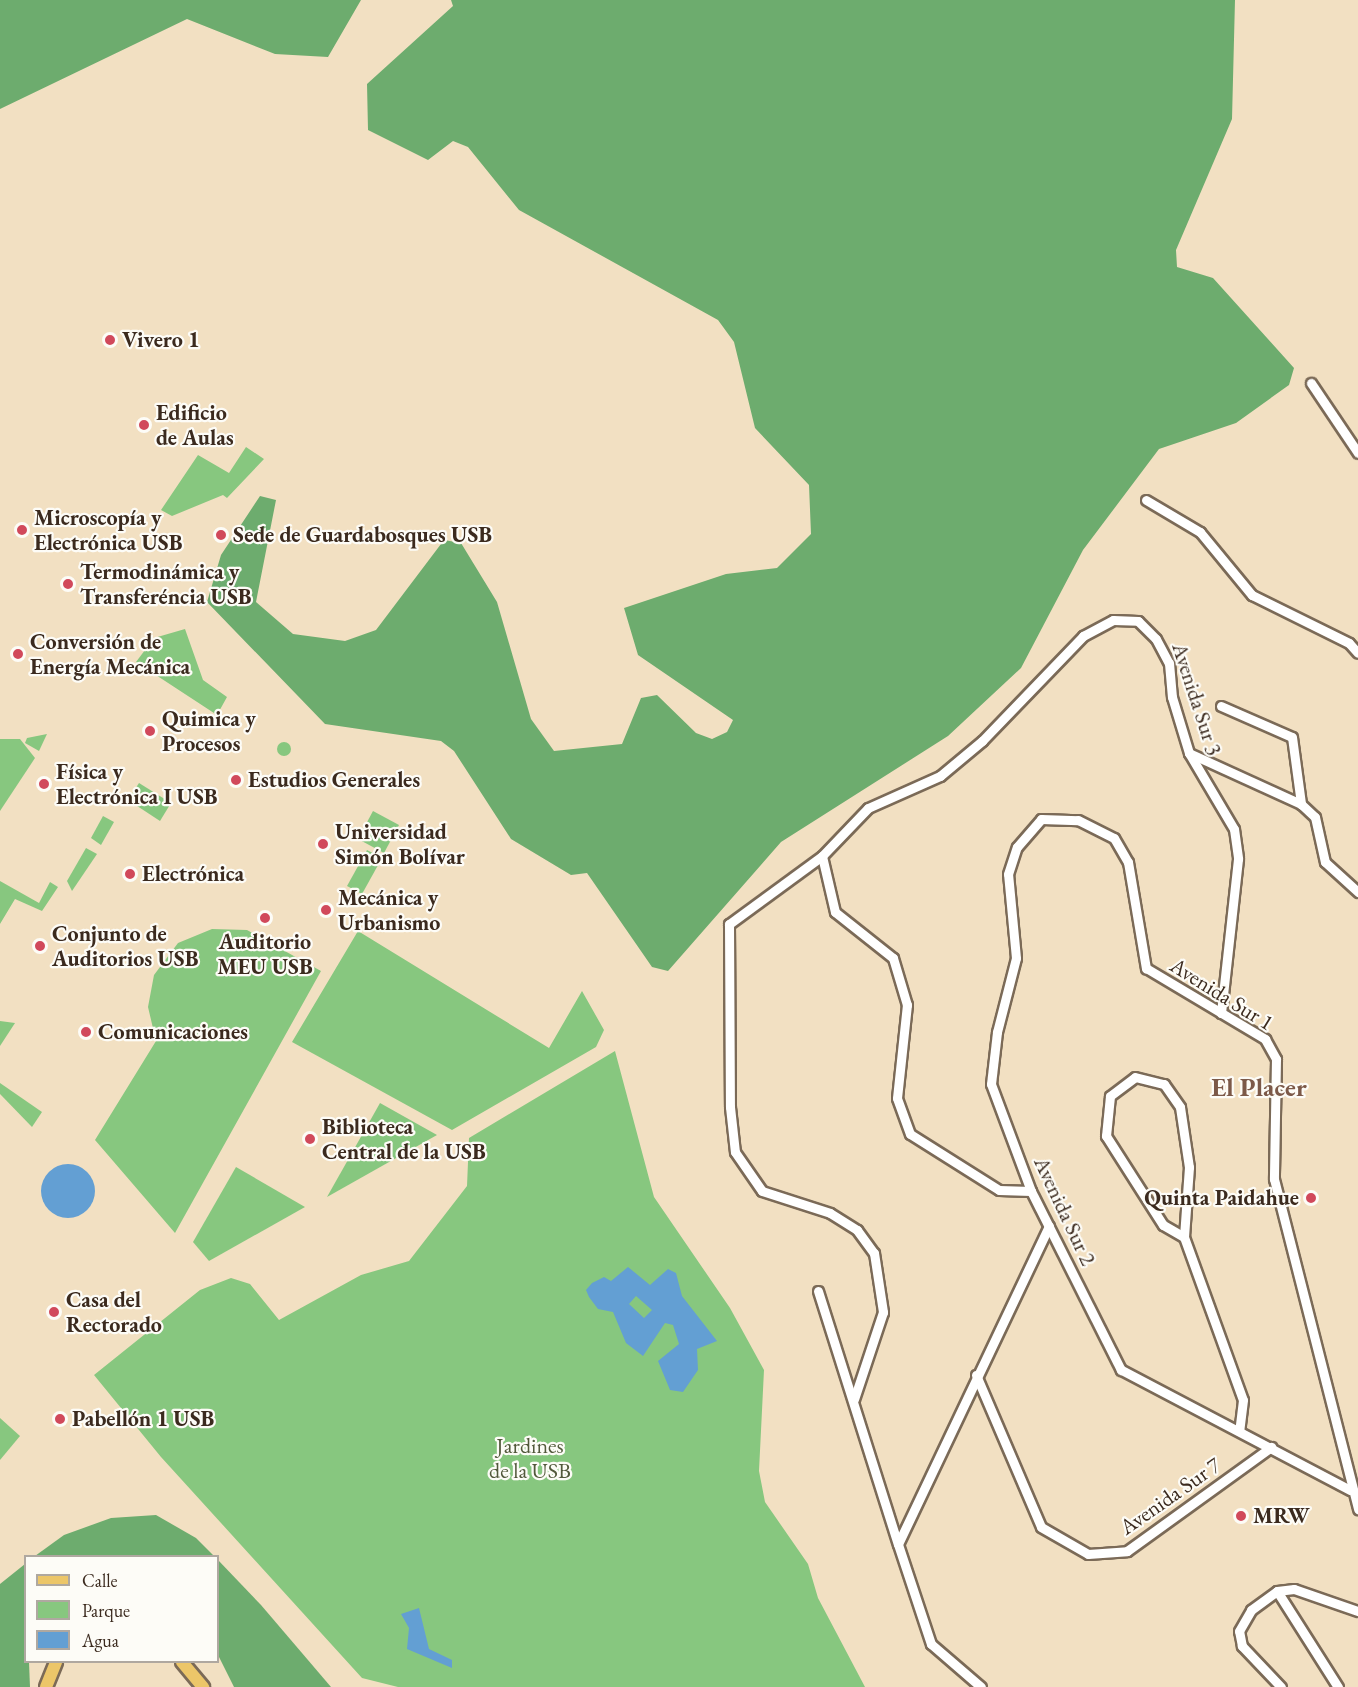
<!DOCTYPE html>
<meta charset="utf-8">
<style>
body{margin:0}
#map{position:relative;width:1358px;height:1687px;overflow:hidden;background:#f2e0c2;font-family:"EB Garamond",serif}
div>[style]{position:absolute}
.green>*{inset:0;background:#87c77f}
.round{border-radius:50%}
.forest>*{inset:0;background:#6dac6e}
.water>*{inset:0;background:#639fd3}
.roads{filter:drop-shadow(2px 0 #7b6a57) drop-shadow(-2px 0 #7b6a57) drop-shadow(0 2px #7b6a57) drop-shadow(0 -2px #7b6a57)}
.minor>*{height:9px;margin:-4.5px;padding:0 4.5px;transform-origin:4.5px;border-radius:4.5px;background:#fff}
.major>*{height:12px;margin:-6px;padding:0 6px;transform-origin:6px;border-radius:6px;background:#ecc669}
.dots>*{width:16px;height:16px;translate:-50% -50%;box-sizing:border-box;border:3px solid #fdfcf7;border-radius:50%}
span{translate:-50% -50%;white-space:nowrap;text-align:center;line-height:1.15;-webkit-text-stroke:4.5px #fdfcf7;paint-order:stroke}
.poi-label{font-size:22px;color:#3b2a1e;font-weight:700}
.left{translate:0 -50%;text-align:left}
.right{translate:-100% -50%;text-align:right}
.street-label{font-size:22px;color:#3b2a1e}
.park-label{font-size:22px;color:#52593b}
.quarter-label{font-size:26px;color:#7c5948;font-weight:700}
.legend{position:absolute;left:24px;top:1555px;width:195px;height:108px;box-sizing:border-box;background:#fdfcf7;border:2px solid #afa8a0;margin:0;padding:8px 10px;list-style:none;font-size:18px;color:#3b2a1e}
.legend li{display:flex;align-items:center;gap:12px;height:30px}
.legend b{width:30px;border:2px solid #afa8a0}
</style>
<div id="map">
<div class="green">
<i style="clip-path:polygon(246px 447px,264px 459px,227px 498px,223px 495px,172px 516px,161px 510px,198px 455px,229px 473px)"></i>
<i style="clip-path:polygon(185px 629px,203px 680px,227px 697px,217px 715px,136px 662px,154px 638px)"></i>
<i style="clip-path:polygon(47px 734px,39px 751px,25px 743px,27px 738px)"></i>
<i style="clip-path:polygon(0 739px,20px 739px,35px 758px,0 811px)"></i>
<i class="round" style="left:277px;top:742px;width:14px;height:14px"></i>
<i style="clip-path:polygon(139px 783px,171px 803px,160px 821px,128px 800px)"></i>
<i style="clip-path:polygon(373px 811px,399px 825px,384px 853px,358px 839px)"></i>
<i style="clip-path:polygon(103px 816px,114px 822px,101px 845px,91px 838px)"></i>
<i style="clip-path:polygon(86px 848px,97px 854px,72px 891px,67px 881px)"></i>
<i style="clip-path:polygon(367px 850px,382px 858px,362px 894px,347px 886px)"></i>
<i style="clip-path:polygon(0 881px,39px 903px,50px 882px,58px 887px,42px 911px,15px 899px,0 924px)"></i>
<i style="clip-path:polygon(212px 929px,247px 930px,321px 971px,175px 1233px,95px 1140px,156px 1041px,148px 1007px,154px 975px,178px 943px)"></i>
<i style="clip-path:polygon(358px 931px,549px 1048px,582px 991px,604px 1030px,596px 1047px,452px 1130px,292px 1042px)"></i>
<i style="clip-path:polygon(0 1021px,15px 1023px,0 1046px)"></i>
<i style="clip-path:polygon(615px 1051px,654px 1197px,730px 1308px,764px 1370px,759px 1471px,765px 1502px,808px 1564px,818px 1598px,865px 1687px,398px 1687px,362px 1678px,161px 1457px,94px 1375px,200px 1290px,231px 1278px,250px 1284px,279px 1320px,361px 1275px,409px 1261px,467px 1186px,469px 1138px)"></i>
<i style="clip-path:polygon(0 1083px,42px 1112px,32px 1127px,0 1094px)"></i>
<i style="clip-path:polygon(380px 1103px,437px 1135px,327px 1197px)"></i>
<i style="clip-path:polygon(236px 1167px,305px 1207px,209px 1261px,193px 1242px)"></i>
<i style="clip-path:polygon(0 1418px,20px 1436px,0 1460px)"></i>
</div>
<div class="forest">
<i style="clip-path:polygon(0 0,361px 0,328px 57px,275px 54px,187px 19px,0 109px)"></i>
<i style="clip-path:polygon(451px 0,1235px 0,1232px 119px,1176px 250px,1177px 267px,1213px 278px,1294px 368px,1289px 385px,1236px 423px,1159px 449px,1083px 550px,1021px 668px,948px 736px,781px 842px,668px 971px,652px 967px,587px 873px,571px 875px,511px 839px,454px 751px,441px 741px,325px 724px,207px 602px,221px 555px,260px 496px,276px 500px,256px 602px,293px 634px,345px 641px,376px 630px,444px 540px,461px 543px,497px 602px,531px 719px,554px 751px,622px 744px,641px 698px,657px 695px,696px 733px,712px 739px,727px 732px,733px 720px,638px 655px,624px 608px,726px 574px,777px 568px,811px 534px,809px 485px,755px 428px,734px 342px,718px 320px,519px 210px,468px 147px,453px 141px,428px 160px,368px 130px,367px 84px,453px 6px)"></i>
<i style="clip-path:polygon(156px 1515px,196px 1538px,214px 1556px,35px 1556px,64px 1535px,111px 1518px)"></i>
<i style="clip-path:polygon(218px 1560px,261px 1605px,331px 1687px,234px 1687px,218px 1655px)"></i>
<i style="clip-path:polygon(25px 1564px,30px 1687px,0 1687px,0 1584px)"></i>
</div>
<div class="water">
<i class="round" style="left:41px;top:1164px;width:54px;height:54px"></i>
<i style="clip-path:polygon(evenodd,628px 1267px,650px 1285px,668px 1269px,676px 1273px,682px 1296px,717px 1341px,697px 1349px,698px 1370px,683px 1392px,670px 1390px,658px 1361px,679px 1344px,673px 1325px,665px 1323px,643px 1356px,626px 1343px,613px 1312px,598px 1309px,589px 1297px,586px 1290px,592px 1283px,604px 1277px,611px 1281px,628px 1267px,636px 1296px,652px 1310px,644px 1318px,629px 1304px,636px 1296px)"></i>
<i style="clip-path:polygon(419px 1608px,429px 1649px,452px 1660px,452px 1668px,407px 1649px,409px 1628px,401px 1614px)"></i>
</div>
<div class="roads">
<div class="minor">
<i style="left:1311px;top:383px;width:84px;rotate:56.1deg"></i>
<i style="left:1146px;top:500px;width:63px;rotate:30.7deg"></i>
<i style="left:1200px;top:532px;width:82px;rotate:50.5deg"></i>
<i style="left:1252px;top:595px;width:108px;rotate:26.3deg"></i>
<i style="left:1349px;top:643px;width:13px;rotate:48deg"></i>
<i style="left:1221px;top:706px;width:77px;rotate:23.6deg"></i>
<i style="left:1292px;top:737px;width:68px;rotate:82.3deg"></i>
<i style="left:1189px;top:753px;width:123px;rotate:24.5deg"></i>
<i style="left:1301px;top:804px;width:19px;rotate:43deg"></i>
<i style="left:1315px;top:817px;width:46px;rotate:77.5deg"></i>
<i style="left:1325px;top:862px;width:45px;rotate:42.3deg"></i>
<i style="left:822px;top:856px;width:115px;rotate:143.8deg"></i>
<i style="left:729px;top:924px;width:183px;rotate:89.7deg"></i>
<i style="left:730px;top:1107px;width:45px;rotate:83.7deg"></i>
<i style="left:735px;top:1152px;width:47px;rotate:55.3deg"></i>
<i style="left:762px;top:1191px;width:71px;rotate:17.9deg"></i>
<i style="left:830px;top:1213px;width:32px;rotate:32deg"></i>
<i style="left:857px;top:1230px;width:29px;rotate:54deg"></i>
<i style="left:874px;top:1253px;width:60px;rotate:81.3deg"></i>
<i style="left:883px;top:1312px;width:92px;rotate:108.4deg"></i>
<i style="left:1031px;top:1191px;width:32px;rotate:-178deg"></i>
<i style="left:999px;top:1190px;width:105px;rotate:-147.8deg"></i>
<i style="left:910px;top:1134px;width:38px;rotate:-110deg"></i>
<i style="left:897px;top:1098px;width:94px;rotate:-83.9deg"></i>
<i style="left:907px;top:1005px;width:49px;rotate:-106.6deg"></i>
<i style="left:893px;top:958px;width:74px;rotate:-141.6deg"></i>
<i style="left:835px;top:912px;width:57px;rotate:-103.1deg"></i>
<i style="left:822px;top:856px;width:66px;rotate:-46.2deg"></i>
<i style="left:868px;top:808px;width:79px;rotate:-24deg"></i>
<i style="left:940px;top:776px;width:55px;rotate:-39.8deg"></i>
<i style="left:982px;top:741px;width:146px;rotate:-46.1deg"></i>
<i style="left:1083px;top:636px;width:34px;rotate:-28deg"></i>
<i style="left:1113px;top:620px;width:25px;rotate:2deg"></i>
<i style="left:1138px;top:621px;width:25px;rotate:45deg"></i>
<i style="left:1156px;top:639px;width:27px;rotate:62deg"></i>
<i style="left:1169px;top:663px;width:34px;rotate:85deg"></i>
<i style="left:1172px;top:697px;width:59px;rotate:73.1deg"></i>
<i style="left:1189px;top:753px;width:88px;rotate:59.4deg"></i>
<i style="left:1234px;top:829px;width:30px;rotate:82deg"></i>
<i style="left:1238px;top:859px;width:155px;rotate:96.3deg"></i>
<i style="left:1184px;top:1237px;width:24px;rotate:-150deg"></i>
<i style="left:1163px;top:1225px;width:106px;rotate:-122.6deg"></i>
<i style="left:1106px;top:1136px;width:40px;rotate:-84.3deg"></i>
<i style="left:1110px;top:1096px;width:31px;rotate:-37deg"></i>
<i style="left:1135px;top:1077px;width:30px;rotate:14deg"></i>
<i style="left:1164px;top:1084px;width:28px;rotate:55deg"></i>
<i style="left:1180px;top:1107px;width:61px;rotate:81.5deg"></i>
<i style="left:1189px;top:1167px;width:70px;rotate:94.1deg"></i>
<i style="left:1184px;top:1237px;width:173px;rotate:70.1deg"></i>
<i style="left:1243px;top:1400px;width:31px;rotate:97deg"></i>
<i style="left:818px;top:1291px;width:265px;rotate:72.5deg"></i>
<i style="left:976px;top:1375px;width:165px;rotate:66.8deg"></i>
<i style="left:1041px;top:1527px;width:54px;rotate:29.9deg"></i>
<i style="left:1088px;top:1554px;width:39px;rotate:-4deg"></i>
<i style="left:1127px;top:1551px;width:178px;rotate:-35.8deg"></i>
<i style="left:1350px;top:1490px;width:259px;rotate:-152.3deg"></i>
<i style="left:1121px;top:1370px;width:200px;rotate:-116.7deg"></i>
<i style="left:1031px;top:1191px;width:114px;rotate:-110.5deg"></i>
<i style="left:991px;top:1084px;width:52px;rotate:-83.4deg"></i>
<i style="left:997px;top:1032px;width:76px;rotate:-75.6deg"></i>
<i style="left:1016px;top:958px;width:84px;rotate:-95.4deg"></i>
<i style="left:1008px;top:874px;width:28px;rotate:-72deg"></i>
<i style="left:1017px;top:847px;width:37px;rotate:-49deg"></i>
<i style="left:1041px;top:819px;width:37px;rotate:2deg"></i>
<i style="left:1078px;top:820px;width:40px;rotate:26.6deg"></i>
<i style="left:1114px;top:838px;width:28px;rotate:60deg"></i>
<i style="left:1128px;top:862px;width:108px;rotate:80.4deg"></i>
<i style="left:1146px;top:968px;width:139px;rotate:30.8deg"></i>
<i style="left:1265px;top:1039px;width:23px;rotate:61deg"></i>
<i style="left:1276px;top:1059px;width:120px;rotate:91deg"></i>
<i style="left:1274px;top:1179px;width:341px;rotate:75.7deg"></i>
<i style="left:1277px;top:1591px;width:114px;rotate:57.6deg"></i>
<i style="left:981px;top:1687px;width:66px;rotate:-139.3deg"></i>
<i style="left:931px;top:1644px;width:105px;rotate:-108.3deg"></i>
<i style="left:898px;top:1544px;width:352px;rotate:-64.6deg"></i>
<i style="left:1281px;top:1687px;width:57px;rotate:-133.6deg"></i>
<i style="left:1242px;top:1646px;width:15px;rotate:-101deg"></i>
<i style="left:1239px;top:1631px;width:24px;rotate:-60deg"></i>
<i style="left:1251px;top:1610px;width:32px;rotate:-36deg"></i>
<i style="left:1277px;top:1591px;width:17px;rotate:-7deg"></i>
<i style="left:1294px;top:1589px;width:68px;rotate:19deg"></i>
</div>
<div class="major">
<i style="left:182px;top:1662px;width:33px;rotate:50deg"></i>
<i style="left:46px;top:1687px;width:27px;rotate:-68deg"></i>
</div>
</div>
<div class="dots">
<i style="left:110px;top:340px;background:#d1495b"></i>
<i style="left:144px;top:425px;background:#d1495b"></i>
<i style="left:22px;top:530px;background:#d1495b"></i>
<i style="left:221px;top:535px;background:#d1495b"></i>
<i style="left:68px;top:584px;background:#d1495b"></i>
<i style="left:18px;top:654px;background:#d1495b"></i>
<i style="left:150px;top:731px;background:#d1495b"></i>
<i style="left:236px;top:780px;background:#d1495b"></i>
<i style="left:44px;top:784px;background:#d1495b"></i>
<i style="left:323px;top:844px;background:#d1495b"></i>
<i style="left:130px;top:874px;background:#d1495b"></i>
<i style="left:326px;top:910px;background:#d1495b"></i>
<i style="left:265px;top:918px;background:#d1495b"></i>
<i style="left:40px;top:946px;background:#d1495b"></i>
<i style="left:86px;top:1032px;background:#d1495b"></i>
<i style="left:310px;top:1139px;background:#d1495b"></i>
<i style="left:1311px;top:1198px;background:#d1495b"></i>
<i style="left:54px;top:1312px;background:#d1495b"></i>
<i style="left:60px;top:1419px;background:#d1495b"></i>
<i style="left:1241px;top:1516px;background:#d1495b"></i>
</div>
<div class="poi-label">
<span class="left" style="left:122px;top:340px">Vivero 1</span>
<span class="left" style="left:156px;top:425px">Edificio<br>de Aulas</span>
<span class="left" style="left:34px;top:530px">Microscopía y<br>Electrónica USB</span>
<span class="left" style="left:233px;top:535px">Sede de Guardabosques USB</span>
<span class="left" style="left:80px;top:584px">Termodinámica y<br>Transferéncia USB</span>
<span class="left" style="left:30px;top:654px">Conversión de<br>Energía Mecánica</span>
<span class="left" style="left:162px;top:731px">Quimica y<br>Procesos</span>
<span class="left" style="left:56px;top:784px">Física y<br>Electrónica I USB</span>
<span class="left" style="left:248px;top:780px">Estudios Generales</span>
<span class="left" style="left:335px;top:844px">Universidad<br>Simón Bolívar</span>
<span class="left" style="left:142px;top:874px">Electrónica</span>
<span class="left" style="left:338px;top:910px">Mecánica y<br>Urbanismo</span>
<span class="left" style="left:52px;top:946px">Conjunto de<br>Auditorios USB</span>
<span style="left:265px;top:954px">Auditorio<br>MEU USB</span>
<span class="left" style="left:98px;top:1032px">Comunicaciones</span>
<span class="left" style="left:322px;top:1139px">Biblioteca<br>Central de la USB</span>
<span class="right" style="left:1299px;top:1198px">Quinta Paidahue</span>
<span class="left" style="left:66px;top:1312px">Casa del<br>Rectorado</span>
<span class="left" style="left:72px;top:1419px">Pabellón 1 USB</span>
<span class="left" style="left:1253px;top:1516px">MRW</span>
</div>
<div class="street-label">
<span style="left:1197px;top:699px;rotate:72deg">Avenida Sur 3</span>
<span style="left:1222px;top:994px;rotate:32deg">Avenida Sur 1</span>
<span style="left:1065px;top:1211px;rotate:65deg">Avenida Sur 2</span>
<span style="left:1170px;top:1496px;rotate:-35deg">Avenida Sur 7</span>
</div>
<div class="park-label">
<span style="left:530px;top:1458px">Jardines<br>de la USB</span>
</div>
<div class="quarter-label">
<span style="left:1259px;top:1088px">El Placer</span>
</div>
<ul class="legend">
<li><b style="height:8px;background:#ecc669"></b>Calle</li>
<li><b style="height:16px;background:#87c77f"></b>Parque</li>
<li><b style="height:16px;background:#639fd3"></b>Agua</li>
</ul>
</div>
